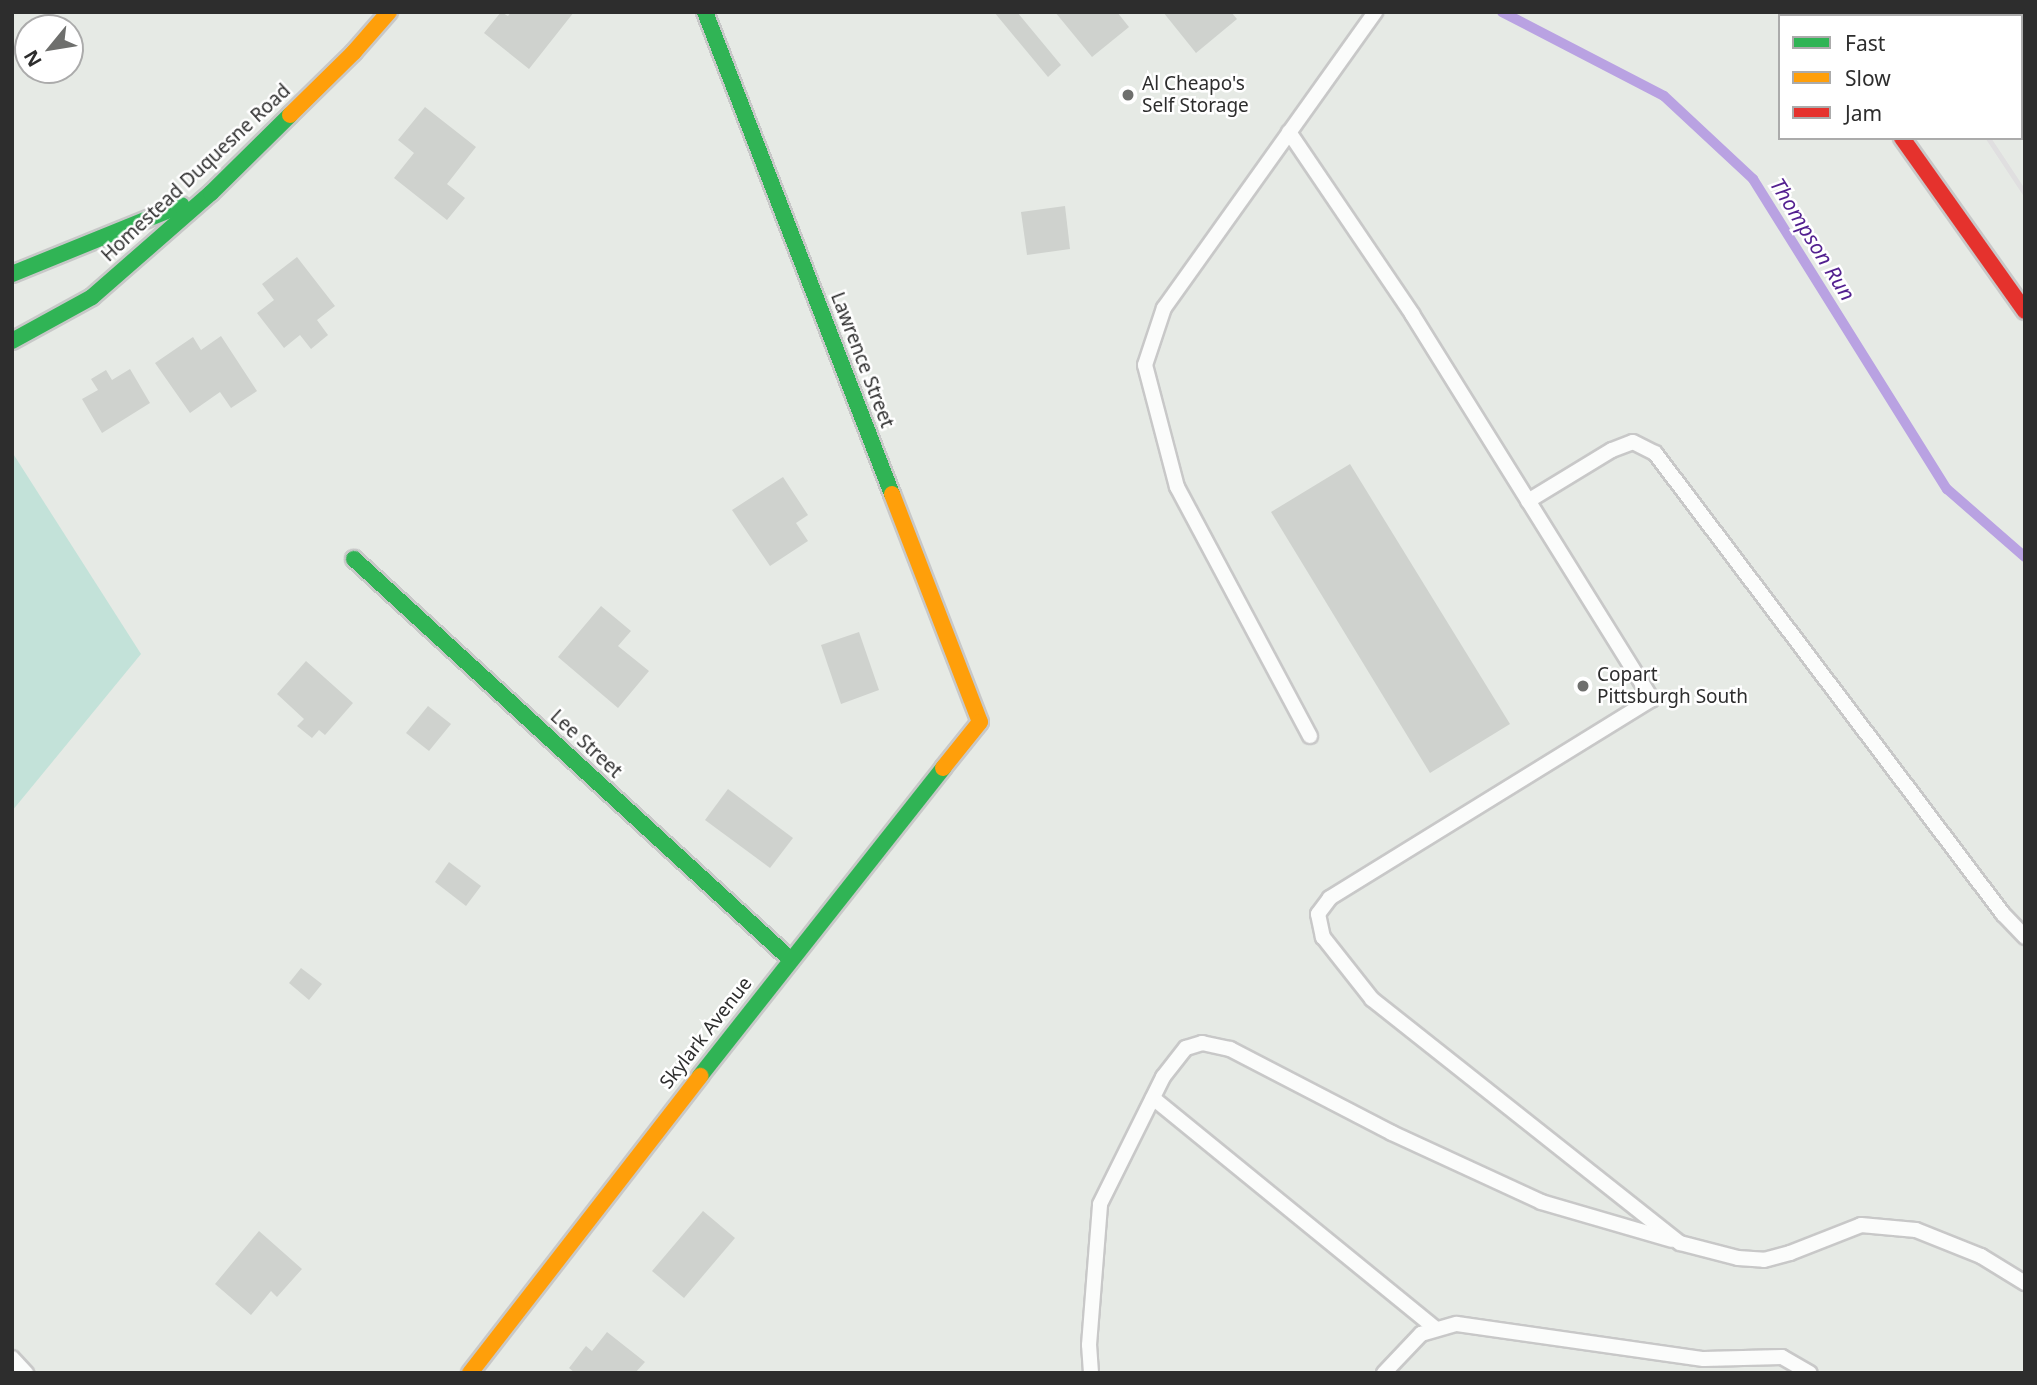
<!DOCTYPE html>
<style>
body{margin:0}
#map{position:relative;width:2037px;height:1385px;overflow:hidden;background:#e6eae5;font-family:"Noto Sans",sans-serif}
div>[style]{position:absolute}
.green>*{inset:0;background:#c3e2d9}
.stream>*{height:10px;margin:-5px;padding:0 5px;transform-origin:5px;border-radius:5px;background:#b9a2e2}
.building>*{inset:0;background:#cfd2ce}
.roads{filter:drop-shadow(2px 0 #c8c8c8) drop-shadow(-2px 0 #c8c8c8) drop-shadow(0 2px #c8c8c8) drop-shadow(0 -2px #c8c8c8)}
.lane>*{height:14px;margin:-7px;padding:0 7px;transform-origin:7px;border-radius:7px;background:#fbfcfb}
.fast>*{height:16px;margin:-8px;padding:0 8px;transform-origin:8px;border-radius:8px;background:#30b455}
.slow>*{height:16px;margin:-8px;padding:0 8px;transform-origin:8px;border-radius:8px;background:#ff9f0a}
.jam>*{height:16px;margin:-8px;padding:0 8px;transform-origin:8px;border-radius:8px;background:#e5322d}
.rail>*{height:5px;margin:-2.5px;padding:0 2.5px;transform-origin:2.5px;border-radius:2.5px;background:#e0dfe0}
.dots>*{width:19px;height:19px;translate:-50% -50%;box-sizing:border-box;border:4px solid #fff;border-radius:50%}
span{translate:-50% -50%;white-space:nowrap;text-align:center;line-height:1.15;-webkit-text-stroke:5px #fff;paint-order:stroke}
.poi-label{font-size:19px;color:#2d2d2d}
.left{translate:0 -50%;text-align:left}
.street-label{font-size:19px;color:#2d2d2d}
.water-label{font-size:21px;color:#521f8f;font-style:italic}
.frame{position:absolute;inset:0;border:14px solid #2d2d2d;pointer-events:none}
.legend{position:absolute;left:1778px;top:14px;width:245px;height:126px;box-sizing:border-box;background:#fff;border:2px solid #ababab;margin:0;padding:9px 12px;list-style:none;font-size:21px;color:#2d2d2d}
.legend li{display:flex;align-items:center;gap:14px;height:35px}
.legend b{width:35px;border:2px solid #ababab}
.north{position:absolute;left:14px;top:14px;width:70px;height:70px;box-sizing:border-box;background:#fff;border:2px solid #ababab;border-radius:50%;rotate:240deg;font-size:19px;font-weight:700;line-height:28px;text-align:center;color:#2d2d2d}
.north::after{content:'';display:block;margin:auto;width:24px;height:32px;background:#6e6f6d;clip-path:polygon(50% 0,100% 100%,50% 72%,0 100%)}
</style>
<div id="map">
<div class="green">
<i style="clip-path:polygon(1970px 12px,2025px 12px,2025px 96px,2021px 90px,2021px 16px,1972px 16px)"></i>
<i style="clip-path:polygon(12px 452px,141px 654px,12px 811px)"></i>
</div>
<div class="stream">
<i style="left:1502px;top:12px;width:182px;rotate:27.4deg"></i>
<i style="left:1664px;top:96px;width:122px;rotate:43deg"></i>
<i style="left:1753px;top:179px;width:366px;rotate:58deg"></i>
<i style="left:1947px;top:489px;width:103px;rotate:41.1deg"></i>
</div>
<div class="building">
<i style="clip-path:polygon(501px 12px,508px 16px,511px 12px,574px 12px,529px 69px,484px 33px)"></i>
<i style="clip-path:polygon(994px 12px,1017px 12px,1061px 65px,1048px 77px)"></i>
<i style="clip-path:polygon(1055px 12px,1117px 12px,1129px 27px,1092px 57px)"></i>
<i style="clip-path:polygon(1163px 12px,1231px 12px,1237px 19px,1196px 53px)"></i>
<i style="clip-path:polygon(425px 107px,476px 147px,447px 184px,465px 198px,447px 220px,394px 178px,414px 153px,398px 140px)"></i>
<i style="clip-path:polygon(1065px 206px,1070px 249px,1027px 255px,1021px 212px)"></i>
<i style="clip-path:polygon(297px 257px,335px 306px,317px 320px,328px 335px,311px 349px,300px 335px,284px 348px,257px 313px,274px 300px,262px 284px)"></i>
<i style="clip-path:polygon(221px 336px,257px 391px,231px 408px,220px 392px,190px 413px,155px 363px,193px 337px,201px 350px)"></i>
<i style="clip-path:polygon(130px 369px,150px 403px,102px 433px,82px 399px,98px 390px,91px 379px,106px 370px,112px 380px)"></i>
<i style="clip-path:polygon(1350px 464px,1510px 724px,1430px 773px,1271px 512px)"></i>
<i style="clip-path:polygon(783px 477px,808px 515px,796px 523px,808px 541px,770px 566px,732px 510px)"></i>
<i style="clip-path:polygon(601px 606px,631px 631px,618px 646px,649px 671px,618px 708px,558px 657px)"></i>
<i style="clip-path:polygon(859px 632px,879px 690px,841px 704px,821px 645px)"></i>
<i style="clip-path:polygon(306px 661px,353px 703px,325px 735px,319px 730px,312px 738px,297px 726px,304px 719px,277px 694px)"></i>
<i style="clip-path:polygon(428px 706px,451px 724px,429px 751px,406px 733px)"></i>
<i style="clip-path:polygon(728px 789px,793px 838px,770px 868px,705px 820px)"></i>
<i style="clip-path:polygon(449px 862px,481px 886px,466px 906px,435px 882px)"></i>
<i style="clip-path:polygon(301px 968px,322px 984px,309px 1000px,289px 983px)"></i>
<i style="clip-path:polygon(703px 1211px,735px 1238px,684px 1298px,652px 1271px)"></i>
<i style="clip-path:polygon(259px 1231px,302px 1269px,277px 1297px,271px 1291px,251px 1315px,215px 1284px)"></i>
<i style="clip-path:polygon(607px 1332px,645px 1362px,635px 1373px,575px 1373px,569px 1368px,586px 1346px,592px 1351px)"></i>
</div>
<div class="roads">
<div class="lane">
<i style="left:1289px;top:132px;width:220px;rotate:55.9deg"></i>
<i style="left:1412px;top:314px;width:454px;rotate:58.1deg"></i>
<i style="left:1652px;top:699px;width:379px;rotate:148.3deg"></i>
<i style="left:1330px;top:898px;width:20px;rotate:127deg"></i>
<i style="left:1318px;top:914px;width:24px;rotate:78deg"></i>
<i style="left:1323px;top:937px;width:79px;rotate:51.7deg"></i>
<i style="left:1372px;top:999px;width:393px;rotate:38.4deg"></i>
<i style="left:1680px;top:1243px;width:60px;rotate:14.5deg"></i>
<i style="left:1738px;top:1258px;width:26px;rotate:4deg"></i>
<i style="left:1764px;top:1260px;width:27px;rotate:-15deg"></i>
<i style="left:1790px;top:1253px;width:76px;rotate:-21.5deg"></i>
<i style="left:1861px;top:1225px;width:55px;rotate:5.2deg"></i>
<i style="left:1916px;top:1230px;width:70px;rotate:21.8deg"></i>
<i style="left:1981px;top:1256px;width:52px;rotate:31.5deg"></i>
<i style="left:1528px;top:501px;width:98px;rotate:-31.3deg"></i>
<i style="left:1612px;top:450px;width:22px;rotate:-21deg"></i>
<i style="left:1633px;top:442px;width:25px;rotate:27deg"></i>
<i style="left:1655px;top:453px;width:578px;rotate:52.95deg"></i>
<i style="left:2003px;top:914px;width:32px;rotate:46deg"></i>
<i style="left:1310px;top:736px;width:282px;rotate:-118.1deg"></i>
<i style="left:1177px;top:487px;width:126px;rotate:-104.7deg"></i>
<i style="left:1145px;top:365px;width:60px;rotate:-71.6deg"></i>
<i style="left:1164px;top:308px;width:364px;rotate:-54.5deg"></i>
<i style="left:1153px;top:1098px;width:365px;rotate:39.2deg"></i>
<i style="left:12px;top:1358px;width:21px;rotate:47deg"></i>
<i style="left:1091px;top:1373px;width:28px;rotate:-94deg"></i>
<i style="left:1089px;top:1345px;width:141px;rotate:-85.5deg"></i>
<i style="left:1100px;top:1204px;width:142px;rotate:-63.6deg"></i>
<i style="left:1163px;top:1077px;width:37px;rotate:-52deg"></i>
<i style="left:1186px;top:1048px;width:17px;rotate:-17deg"></i>
<i style="left:1202px;top:1043px;width:29px;rotate:12deg"></i>
<i style="left:1230px;top:1049px;width:182px;rotate:27.4deg"></i>
<i style="left:1392px;top:1133px;width:164px;rotate:24.8deg"></i>
<i style="left:1541px;top:1202px;width:136px;rotate:16.2deg"></i>
<i style="left:1384px;top:1373px;width:54px;rotate:-46.5deg"></i>
<i style="left:1421px;top:1334px;width:37px;rotate:-16deg"></i>
<i style="left:1457px;top:1324px;width:249px;rotate:8.1deg"></i>
<i style="left:1704px;top:1359px;width:78px;rotate:-1.5deg"></i>
<i style="left:1782px;top:1357px;width:32px;rotate:30deg"></i>
</div>
<div class="fast">
<i style="left:705px;top:12px;width:517px;rotate:68.8deg"></i>
<i style="left:12px;top:274px;width:183px;rotate:-22.1deg"></i>
<i style="left:12px;top:341px;width:91px;rotate:-28.8deg"></i>
<i style="left:92px;top:297px;width:158px;rotate:-41.2deg"></i>
<i style="left:211px;top:193px;width:111px;rotate:-44.6deg"></i>
<i style="left:354px;top:559px;width:592px;rotate:42.53deg"></i>
<i style="left:700px;top:1076px;width:392px;rotate:-51.7deg"></i>
</div>
<div class="slow">
<i style="left:1813px;top:12px;width:4px;rotate:63deg"></i>
<i style="left:290px;top:115px;width:90px;rotate:-44.5deg"></i>
<i style="left:354px;top:52px;width:53px;rotate:-48.8deg"></i>
<i style="left:892px;top:494px;width:244px;rotate:68.9deg"></i>
<i style="left:980px;top:722px;width:59px;rotate:128.8deg"></i>
<i style="left:470px;top:1373px;width:376px;rotate:-52.2deg"></i>
</div>
<div class="jam">
<i style="left:1902px;top:138px;width:212px;rotate:54.6deg"></i>
</div>
</div>
<div class="rail">
<i style="left:1905px;top:12px;width:5px;rotate:53deg"></i>
<i style="left:1988px;top:138px;width:67px;rotate:56.5deg"></i>
</div>
<div class="dots">
<i style="left:1128px;top:95px;background:#6e6f6d"></i>
<i style="left:1583px;top:686px;background:#6e6f6d"></i>
</div>
<div class="poi-label">
<span class="left" style="left:1142px;top:95px">Al Cheapo's<br>Self Storage</span>
<span class="left" style="left:1597px;top:686px">Copart<br>Pittsburgh South</span>
</div>
<div class="street-label">
<span style="left:196px;top:173px;rotate:-43deg">Homestead Duquesne Road</span>
<span style="left:862px;top:360px;rotate:69deg">Lawrence Street</span>
<span style="left:586px;top:744px;rotate:43deg">Lee Street</span>
<span style="left:706px;top:1033px;rotate:-52deg">Skylark Avenue</span>
</div>
<div class="water-label">
<span style="left:1813px;top:239px;rotate:58deg">Thompson Run</span>
</div>
<div class="frame"></div>
<ul class="legend">
<li><b style="height:9px;background:#30b455"></b>Fast</li>
<li><b style="height:9px;background:#ff9f0a"></b>Slow</li>
<li><b style="height:9px;background:#e5322d"></b>Jam</li>
</ul>
<div class="north">N</div>
</div>
